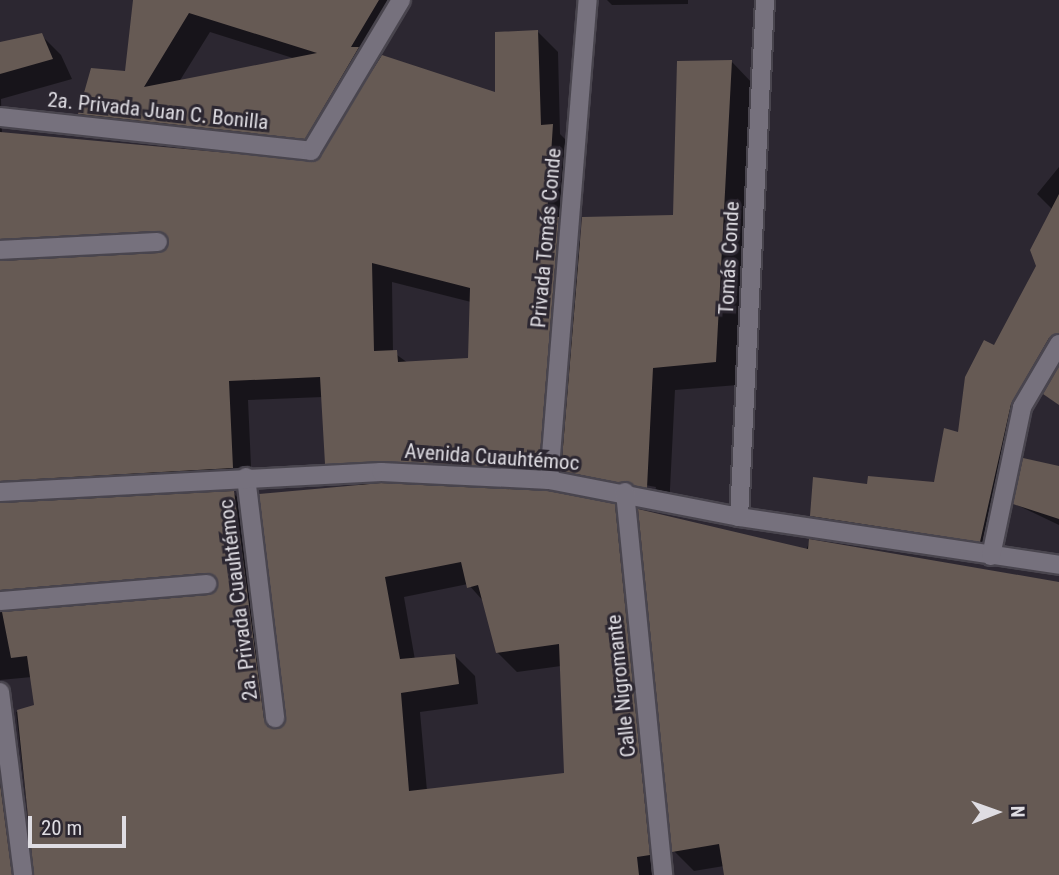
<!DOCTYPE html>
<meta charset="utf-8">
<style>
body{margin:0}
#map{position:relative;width:1059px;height:875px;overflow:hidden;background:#2c2731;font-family:"Roboto Condensed",sans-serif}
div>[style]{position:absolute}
.shadow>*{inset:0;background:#0007}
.building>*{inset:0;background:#665a54}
.roads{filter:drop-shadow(2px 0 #49454e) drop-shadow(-2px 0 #49454e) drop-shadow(0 2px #49454e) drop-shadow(0 -2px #49454e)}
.minor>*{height:18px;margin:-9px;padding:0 9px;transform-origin:9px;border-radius:9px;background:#76717d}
span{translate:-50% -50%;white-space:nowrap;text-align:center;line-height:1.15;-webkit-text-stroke:6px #2c2731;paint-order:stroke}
.street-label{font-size:21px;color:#dfdde3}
.north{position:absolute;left:961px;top:777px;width:70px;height:70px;-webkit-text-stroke:5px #2c2731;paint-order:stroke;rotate:89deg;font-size:19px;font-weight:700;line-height:28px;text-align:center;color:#dfdde3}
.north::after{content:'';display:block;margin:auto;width:24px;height:32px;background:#dfdde3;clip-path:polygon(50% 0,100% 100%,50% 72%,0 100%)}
.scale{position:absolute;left:28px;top:816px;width:98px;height:32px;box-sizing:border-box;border:4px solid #dfdde3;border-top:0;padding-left:9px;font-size:21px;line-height:24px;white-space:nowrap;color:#dfdde3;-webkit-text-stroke:5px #2c2731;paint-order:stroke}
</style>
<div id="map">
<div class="shadow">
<i style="clip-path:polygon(evenodd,135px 0,387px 0,402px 15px,380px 56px,497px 94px,538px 32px,558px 52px,560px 134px,572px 146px,567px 228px,581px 242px,675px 217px,732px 62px,754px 85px,738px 385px,675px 390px,669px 509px,586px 493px,560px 467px,558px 487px,449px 485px,614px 506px,634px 526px,669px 875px,35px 875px,16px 712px,36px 707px,32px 677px,0 680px,0 44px,41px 35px,61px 55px,72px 79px,1px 99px,2px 134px,316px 163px,320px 158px,100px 134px,80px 114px,127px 72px,135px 0,210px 32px,296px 59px,179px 82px,210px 32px,135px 0,166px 251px,159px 255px,16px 262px,20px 258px,166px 251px,135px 0,392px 282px,471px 302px,469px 360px,408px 363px,393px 352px,392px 282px,135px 0,323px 397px,327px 463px,347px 483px,371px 486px,281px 726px,253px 513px,233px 493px,16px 504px,252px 488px,248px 400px,323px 397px,135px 0,585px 474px,656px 487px,655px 491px,585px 477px,585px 474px,135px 0,468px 584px,485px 603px,497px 652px,517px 672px,561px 666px,566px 774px,427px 791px,420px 712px,478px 704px,475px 676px,455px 656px,415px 660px,404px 597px,468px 584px)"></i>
<i style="clip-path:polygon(607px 0,688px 0,688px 4px,612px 5px)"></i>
<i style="clip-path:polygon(1059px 167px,1059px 345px,1022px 413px,990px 551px,823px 526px,812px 515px,869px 486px,935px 484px,1037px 266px,1053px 210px,1037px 194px)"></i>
<i style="clip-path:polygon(1059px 468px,1059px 525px,1015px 504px)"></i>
<i style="clip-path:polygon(810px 541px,1059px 583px,1059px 875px,726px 875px,724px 866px,694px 871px,674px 851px)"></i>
<i style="clip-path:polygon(0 716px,28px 875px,0 875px)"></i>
</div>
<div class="building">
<i style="clip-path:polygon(evenodd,133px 0,379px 0,351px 47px,359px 47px,305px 139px,78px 114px,91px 68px,125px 71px,133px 0,189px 13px,317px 53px,144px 87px,189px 13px)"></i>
<i style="clip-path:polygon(evenodd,538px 30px,541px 125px,553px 124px,547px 217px,559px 217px,539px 468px,325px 464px,320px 377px,229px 381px,233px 468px,0 481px,0 261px,159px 253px,169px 242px,157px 231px,0 239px,0 132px,315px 161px,382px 55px,495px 92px,495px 32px,538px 30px,372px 263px,470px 288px,468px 358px,398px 362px,397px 350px,374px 351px,372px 263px)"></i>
<i style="clip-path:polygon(42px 33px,53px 59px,0 74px,0 42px)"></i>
<i style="clip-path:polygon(732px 60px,716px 362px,653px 368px,647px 488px,561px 471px,582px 217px,673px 215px,677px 61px)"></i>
<i style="clip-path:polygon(1059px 194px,1059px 333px,1049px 338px,1011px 404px,980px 542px,810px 516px,813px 477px,867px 484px,868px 476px,934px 482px,944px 428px,958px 432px,965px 377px,984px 340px,994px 345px,1036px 266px,1030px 250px)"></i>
<i style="clip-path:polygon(1059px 366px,1059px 405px,1043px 394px)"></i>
<i style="clip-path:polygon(1023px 458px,1059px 466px,1059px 519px,1013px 504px)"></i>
<i style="clip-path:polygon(evenodd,381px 483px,548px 491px,615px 504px,650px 855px,637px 857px,639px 875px,34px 875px,17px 710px,34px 705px,27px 656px,11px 658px,2px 612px,208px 595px,218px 582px,206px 573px,0 590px,0 503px,234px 491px,264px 719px,276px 729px,286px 717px,259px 494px,381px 483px,461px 562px,467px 588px,478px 585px,496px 653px,559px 644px,564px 773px,409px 791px,401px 693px,459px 684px,455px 654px,400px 659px,385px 577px,461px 562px)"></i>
<i style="clip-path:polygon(638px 509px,808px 549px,809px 539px,1059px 582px,1059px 875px,724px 875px,719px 844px,672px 852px)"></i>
<i style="clip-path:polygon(0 783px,12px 875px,0 875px)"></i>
</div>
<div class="roads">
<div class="minor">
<i style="left:0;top:117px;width:313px;rotate:6.2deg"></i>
<i style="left:311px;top:151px;width:176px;rotate:-59.2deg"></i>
<i style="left:0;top:250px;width:158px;rotate:-2.9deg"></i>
<i style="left:246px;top:477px;width:243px;rotate:83.1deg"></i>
<i style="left:549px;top:480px;width:482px;rotate:-85.4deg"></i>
<i style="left:0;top:492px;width:382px;rotate:-3deg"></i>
<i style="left:381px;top:472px;width:168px;rotate:2.7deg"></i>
<i style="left:549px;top:480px;width:194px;rotate:11deg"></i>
<i style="left:739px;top:517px;width:324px;rotate:8.5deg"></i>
<i style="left:625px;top:492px;width:385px;rotate:84.3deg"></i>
<i style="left:739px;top:517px;width:518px;rotate:-87.12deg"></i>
<i style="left:991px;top:556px;width:152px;rotate:-78.2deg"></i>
<i style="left:1022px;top:407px;width:73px;rotate:-59.6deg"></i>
<i style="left:0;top:601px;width:208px;rotate:-4.7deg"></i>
<i style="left:0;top:692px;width:184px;rotate:82.8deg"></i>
</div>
</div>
<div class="street-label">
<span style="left:158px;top:111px;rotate:6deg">2a. Privada Juan C. Bonilla</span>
<span style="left:546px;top:238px;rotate:-85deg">Privada Tomás Conde</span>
<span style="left:729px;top:258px;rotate:-87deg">Tomás Conde</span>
<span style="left:492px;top:457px;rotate:4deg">Avenida Cuauhtémoc</span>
<span style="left:238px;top:600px;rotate:-97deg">2a. Privada Cuauhtémoc</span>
<span style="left:621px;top:686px;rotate:-96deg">Calle Nigromante</span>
</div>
<div class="north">N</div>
<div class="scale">20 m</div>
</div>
